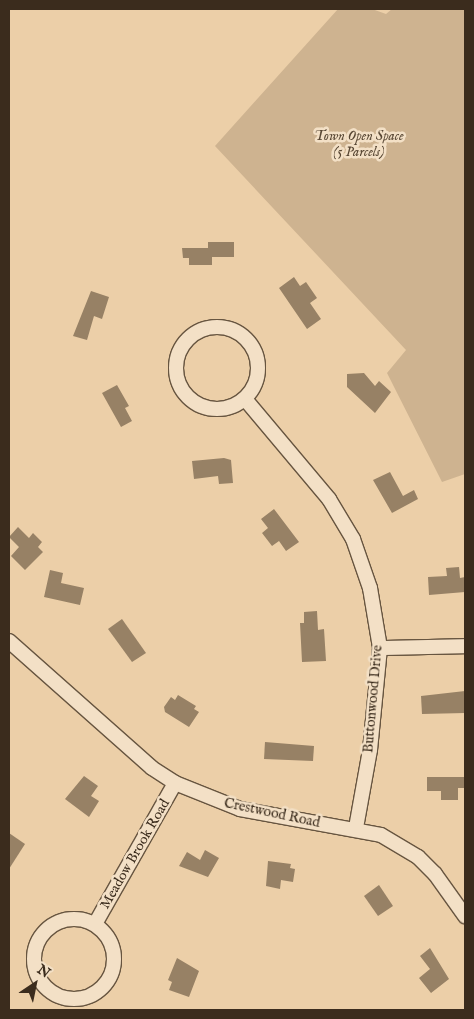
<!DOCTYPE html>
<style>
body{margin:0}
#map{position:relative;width:474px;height:1019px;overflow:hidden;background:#eccfa8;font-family:"IM FELL English",serif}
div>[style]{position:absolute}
.green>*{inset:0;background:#ceb390}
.building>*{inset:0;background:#978165}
.roads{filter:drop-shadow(1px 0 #675540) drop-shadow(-1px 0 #675540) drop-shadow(0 1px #675540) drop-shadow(0 -1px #675540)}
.minor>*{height:14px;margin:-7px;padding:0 7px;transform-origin:7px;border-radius:7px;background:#f3e0c6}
.minor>.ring{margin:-7px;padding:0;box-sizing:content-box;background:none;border:14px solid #f3e0c6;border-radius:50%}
span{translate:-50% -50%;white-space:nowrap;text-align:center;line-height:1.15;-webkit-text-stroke:5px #f3e0c6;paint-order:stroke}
.park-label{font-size:14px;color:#584734;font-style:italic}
.street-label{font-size:14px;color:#3b2c1d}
.frame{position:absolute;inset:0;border:10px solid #3b2c1d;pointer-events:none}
.north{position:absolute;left:10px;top:959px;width:50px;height:50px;-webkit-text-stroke:4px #f3e0c6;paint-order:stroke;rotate:34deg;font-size:14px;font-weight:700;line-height:20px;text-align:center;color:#3b2c1d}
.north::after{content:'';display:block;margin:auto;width:18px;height:22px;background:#3b2c1d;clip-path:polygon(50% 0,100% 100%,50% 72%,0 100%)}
</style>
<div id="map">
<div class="green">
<i style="clip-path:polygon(338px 9px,372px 9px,386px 14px,392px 9px,465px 9px,465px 474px,442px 482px,387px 373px,406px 350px,215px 146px)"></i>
</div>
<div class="building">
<i style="clip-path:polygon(208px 242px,234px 242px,234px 257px,212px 257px,212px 265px,189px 265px,189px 258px,183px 258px,182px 248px,208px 248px)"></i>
<i style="clip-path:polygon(294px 277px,300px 286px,306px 282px,317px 298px,310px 303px,321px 319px,307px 329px,279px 288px)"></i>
<i style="clip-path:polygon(91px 291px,109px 297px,102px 319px,94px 316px,87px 340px,73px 336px)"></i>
<i style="clip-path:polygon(364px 373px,375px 386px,379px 381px,391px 392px,375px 413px,347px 387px,347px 374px)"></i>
<i style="clip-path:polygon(117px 385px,129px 406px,125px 408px,132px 421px,121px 427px,102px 393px)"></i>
<i style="clip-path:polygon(224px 458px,231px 460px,233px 483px,219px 484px,218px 476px,194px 479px,192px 461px)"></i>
<i style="clip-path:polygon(390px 472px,403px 496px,414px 490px,418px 499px,392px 513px,373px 480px)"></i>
<i style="clip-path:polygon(274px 509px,299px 542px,286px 551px,279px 541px,272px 546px,262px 533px,268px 528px,261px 519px)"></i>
<i style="clip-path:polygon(18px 527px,29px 538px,33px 533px,42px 542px,38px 547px,43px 552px,25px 570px,11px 556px,19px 547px,9px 537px)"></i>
<i style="clip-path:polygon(459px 567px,460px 578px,465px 577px,465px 592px,429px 595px,428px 577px,447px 576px,446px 568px)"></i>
<i style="clip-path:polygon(50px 570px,63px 573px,61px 583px,84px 588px,80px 605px,44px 597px)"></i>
<i style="clip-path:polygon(317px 611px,318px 630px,324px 629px,326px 661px,302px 662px,300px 623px,304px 623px,304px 612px)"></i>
<i style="clip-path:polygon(122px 619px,146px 653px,132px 662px,108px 629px)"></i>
<i style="clip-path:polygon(465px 691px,465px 713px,422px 714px,421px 696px)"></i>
<i style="clip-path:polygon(178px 695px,196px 706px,194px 709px,199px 712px,189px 727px,165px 712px,164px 707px,171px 697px,175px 700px)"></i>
<i style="clip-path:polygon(265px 742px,314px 746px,313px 761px,264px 759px)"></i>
<i style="clip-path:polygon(84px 776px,98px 786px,91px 796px,99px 801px,89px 817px,65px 799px)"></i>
<i style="clip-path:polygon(427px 777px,465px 777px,465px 788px,458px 788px,458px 800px,441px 800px,441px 791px,427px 791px)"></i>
<i style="clip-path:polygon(9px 833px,25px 844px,9px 869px)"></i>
<i style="clip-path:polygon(205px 850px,219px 858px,208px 877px,179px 866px,187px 852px,200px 860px)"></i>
<i style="clip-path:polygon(268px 861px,291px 864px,290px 868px,295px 869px,293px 882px,281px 880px,280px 889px,266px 886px)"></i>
<i style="clip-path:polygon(379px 885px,393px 906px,378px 916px,364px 896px)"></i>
<i style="clip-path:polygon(430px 948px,449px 979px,431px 993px,419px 978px,430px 969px,420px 956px)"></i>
<i style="clip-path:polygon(177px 958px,199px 971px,189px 997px,169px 990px,172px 982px,168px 980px)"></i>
</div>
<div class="roads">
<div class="minor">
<i class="ring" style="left:176px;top:327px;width:68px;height:68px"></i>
<i style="left:245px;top:399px;width:131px;rotate:50deg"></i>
<i style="left:329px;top:499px;width:47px;rotate:59deg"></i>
<i style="left:353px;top:539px;width:52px;rotate:70.9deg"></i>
<i style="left:370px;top:588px;width:61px;rotate:80.5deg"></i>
<i style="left:380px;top:648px;width:102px;rotate:95.6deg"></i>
<i style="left:370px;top:750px;width:79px;rotate:100.2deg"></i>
<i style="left:9px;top:641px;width:191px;rotate:41.6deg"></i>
<i style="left:152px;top:768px;width:27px;rotate:33deg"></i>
<i style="left:175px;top:783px;width:70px;rotate:21.8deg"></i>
<i style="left:240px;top:809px;width:143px;rotate:10.4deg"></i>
<i style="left:381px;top:835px;width:43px;rotate:30.7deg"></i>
<i style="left:418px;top:857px;width:24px;rotate:45deg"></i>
<i style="left:435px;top:874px;width:52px;rotate:54.5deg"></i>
<i style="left:380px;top:648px;width:85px;rotate:-1.3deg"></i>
<i class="ring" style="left:34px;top:919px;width:66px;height:66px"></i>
<i style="left:95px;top:924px;width:162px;rotate:-60.4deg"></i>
</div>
</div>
<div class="park-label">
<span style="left:359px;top:144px">Town Open Space<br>(5 Parcels)</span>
</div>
<div class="street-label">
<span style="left:373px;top:699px;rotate:-85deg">Buttonwood Drive</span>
<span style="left:272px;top:813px;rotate:12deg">Crestwood Road</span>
<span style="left:135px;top:854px;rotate:-60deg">Meadow Brook Road</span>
</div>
<div class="frame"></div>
<div class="north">N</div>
</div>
